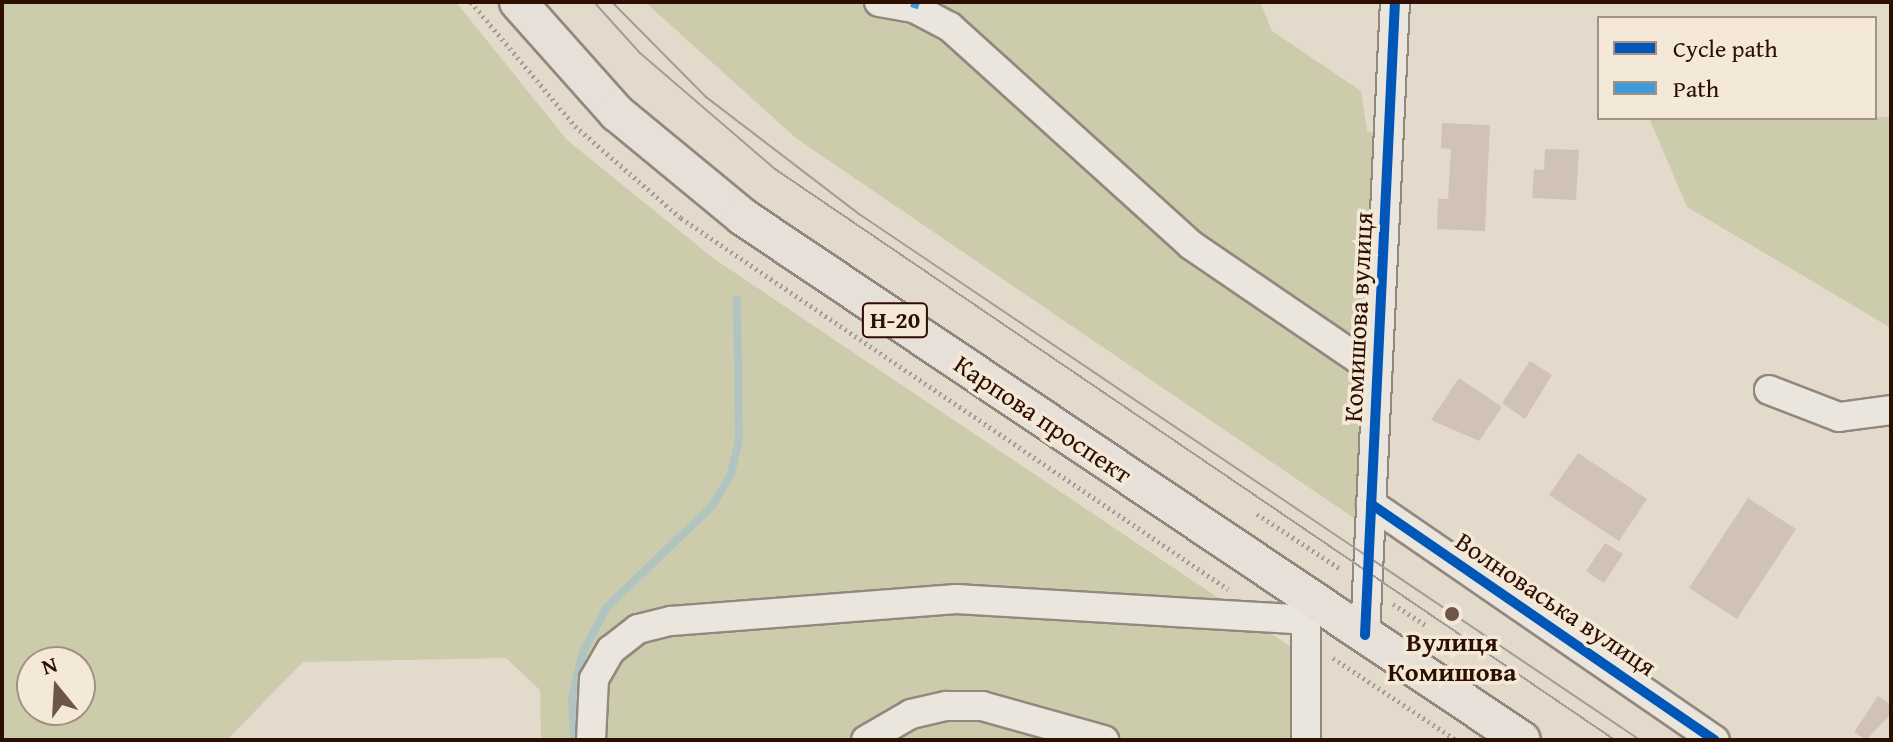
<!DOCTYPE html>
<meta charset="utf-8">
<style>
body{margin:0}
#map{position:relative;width:1893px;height:742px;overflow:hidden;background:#e4dacc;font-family:"Gentium Book Plus",serif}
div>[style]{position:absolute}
.green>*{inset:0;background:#ccccad}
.stream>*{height:8px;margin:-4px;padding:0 4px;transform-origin:4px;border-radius:4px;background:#b2c4c1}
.building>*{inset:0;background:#d1c2b7}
.path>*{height:5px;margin-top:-2.5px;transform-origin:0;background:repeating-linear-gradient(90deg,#a49d96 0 2px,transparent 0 6px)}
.roads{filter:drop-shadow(2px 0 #92887e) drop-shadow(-2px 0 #92887e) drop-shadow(0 2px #92887e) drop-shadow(0 -2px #92887e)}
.minor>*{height:28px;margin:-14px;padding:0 14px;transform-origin:14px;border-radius:14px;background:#eae5dd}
.major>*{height:36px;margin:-18px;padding:0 18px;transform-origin:18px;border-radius:18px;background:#e6e0d8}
.tram>*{height:2px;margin:-1px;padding:0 1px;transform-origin:1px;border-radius:1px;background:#a49d96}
.quiet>*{height:8px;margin-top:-4px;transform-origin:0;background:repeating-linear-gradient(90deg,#3d9add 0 16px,transparent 0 24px)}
.cycleway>*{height:10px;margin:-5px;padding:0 5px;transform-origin:5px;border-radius:5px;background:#0057b8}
.dots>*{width:22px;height:22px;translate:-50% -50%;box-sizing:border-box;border:4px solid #f4e9d7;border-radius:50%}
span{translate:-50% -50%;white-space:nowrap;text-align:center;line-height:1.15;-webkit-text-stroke:7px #f4e9d7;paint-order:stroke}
.shield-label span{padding:2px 6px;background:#f4e9d7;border:2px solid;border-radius:6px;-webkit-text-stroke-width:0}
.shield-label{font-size:24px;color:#2d0e01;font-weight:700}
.street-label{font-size:26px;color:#2d0e01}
.poi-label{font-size:26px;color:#2d0e01;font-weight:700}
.frame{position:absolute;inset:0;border:4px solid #2d0e01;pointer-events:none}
.legend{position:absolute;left:1597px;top:16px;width:280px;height:104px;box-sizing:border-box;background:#f4e9d7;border:2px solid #a49181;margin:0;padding:10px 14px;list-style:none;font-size:24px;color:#2d0e01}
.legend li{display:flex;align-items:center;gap:16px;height:40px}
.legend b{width:40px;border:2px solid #a49181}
.north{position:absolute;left:16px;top:646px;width:80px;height:80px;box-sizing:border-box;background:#f4e9d7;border:2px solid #a49181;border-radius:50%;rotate:342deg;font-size:22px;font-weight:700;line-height:32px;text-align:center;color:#2d0e01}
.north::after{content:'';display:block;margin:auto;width:28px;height:36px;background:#6d5548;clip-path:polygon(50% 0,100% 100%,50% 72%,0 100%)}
</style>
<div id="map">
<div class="green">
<i style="clip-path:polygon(evenodd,2px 2px,456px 2px,567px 140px,713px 258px,1306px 657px,1306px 740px,541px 740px,540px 690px,506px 658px,303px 662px,227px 740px,2px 740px,2px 2px,32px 662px,80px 662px,80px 710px,32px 710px,32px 662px)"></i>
<i style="clip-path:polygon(645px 2px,1260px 2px,1272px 31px,1361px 91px,1367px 131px,1388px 135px,1370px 529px,797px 139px)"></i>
<i style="clip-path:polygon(1891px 117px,1891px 328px,1687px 207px,1649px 118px)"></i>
</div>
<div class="stream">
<i style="left:574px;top:740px;width:42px;rotate:-92.7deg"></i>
<i style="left:572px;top:698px;width:47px;rotate:-76.6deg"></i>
<i style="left:583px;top:652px;width:51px;rotate:-61.9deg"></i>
<i style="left:607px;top:607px;width:146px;rotate:-43.9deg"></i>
<i style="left:712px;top:506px;width:37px;rotate:-59deg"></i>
<i style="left:731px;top:474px;width:36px;rotate:-77deg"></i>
<i style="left:739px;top:439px;width:139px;rotate:-90.8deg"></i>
</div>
<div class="building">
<i style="clip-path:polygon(1442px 123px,1490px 125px,1485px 231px,1437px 229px,1438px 199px,1448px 199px,1451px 149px,1441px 148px)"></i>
<i style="clip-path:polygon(1545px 149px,1579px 150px,1576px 200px,1532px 198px,1534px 169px,1544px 170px)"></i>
<i style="clip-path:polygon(1530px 361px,1552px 375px,1525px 419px,1502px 403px)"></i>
<i style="clip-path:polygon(1459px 378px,1502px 407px,1479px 441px,1431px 420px)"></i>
<i style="clip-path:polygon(1578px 453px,1647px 499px,1619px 541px,1549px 495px)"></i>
<i style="clip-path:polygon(1748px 498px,1796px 529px,1737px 619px,1689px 588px)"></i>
<i style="clip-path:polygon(1605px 543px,1623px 554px,1604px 583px,1586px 571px)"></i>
<i style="clip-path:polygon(1878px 696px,1891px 705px,1891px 714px,1866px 740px,1854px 732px)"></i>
</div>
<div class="path">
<i style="left:471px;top:2px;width:162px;rotate:50deg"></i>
<i style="left:575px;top:126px;width:140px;rotate:41deg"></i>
<i style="left:681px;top:218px;width:661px;rotate:34.15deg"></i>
<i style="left:1257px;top:514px;width:102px;rotate:33.4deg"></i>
<i style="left:1393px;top:604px;width:38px;rotate:33deg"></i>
<i style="left:1333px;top:658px;width:148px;rotate:33.7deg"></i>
</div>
<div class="roads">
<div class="minor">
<i style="left:879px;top:2px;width:36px;rotate:10deg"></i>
<i style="left:914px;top:8px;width:41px;rotate:27.8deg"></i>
<i style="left:950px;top:27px;width:325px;rotate:42.1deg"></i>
<i style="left:1191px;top:245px;width:225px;rotate:34.3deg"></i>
<i style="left:1769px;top:390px;width:75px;rotate:21.1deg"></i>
<i style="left:1839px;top:417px;width:52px;rotate:-7.7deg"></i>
<i style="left:1371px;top:504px;width:417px;rotate:34.5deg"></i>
<i style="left:1365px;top:635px;width:634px;rotate:-87.29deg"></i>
<i style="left:591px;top:740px;width:61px;rotate:-87.2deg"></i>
<i style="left:594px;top:679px;width:34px;rotate:-60deg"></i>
<i style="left:611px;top:650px;width:34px;rotate:-38deg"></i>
<i style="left:638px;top:629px;width:34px;rotate:-14deg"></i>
<i style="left:671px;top:621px;width:286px;rotate:-4.4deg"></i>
<i style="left:956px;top:599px;width:351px;rotate:3.4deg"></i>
<i style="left:866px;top:740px;width:52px;rotate:-30deg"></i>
<i style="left:911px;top:714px;width:36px;rotate:-13deg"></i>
<i style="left:946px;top:706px;width:36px"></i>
<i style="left:982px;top:706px;width:127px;rotate:15.6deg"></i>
<i style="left:1306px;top:740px;width:139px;rotate:-90deg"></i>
</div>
<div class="major">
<i style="left:518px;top:2px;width:149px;rotate:48.3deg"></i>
<i style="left:617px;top:113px;width:163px;rotate:39.5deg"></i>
<i style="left:743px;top:217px;width:938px;rotate:33.88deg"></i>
</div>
</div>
<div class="tram">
<i style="left:594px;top:2px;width:69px;rotate:48deg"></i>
<i style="left:640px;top:53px;width:178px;rotate:40.7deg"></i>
<i style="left:775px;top:169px;width:1016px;rotate:34.21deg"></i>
<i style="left:612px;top:2px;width:134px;rotate:45.3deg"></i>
<i style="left:706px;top:97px;width:193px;rotate:37.4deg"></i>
<i style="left:859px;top:214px;width:942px;rotate:33.96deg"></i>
</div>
<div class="quiet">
<i style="left:914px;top:8px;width:6px;rotate:-72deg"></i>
</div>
<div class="cycleway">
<i style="left:1371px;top:504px;width:417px;rotate:34.5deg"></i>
<i style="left:1365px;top:635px;width:634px;rotate:-87.29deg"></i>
</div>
<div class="dots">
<i style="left:1452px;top:614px;background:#6d5548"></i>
</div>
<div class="shield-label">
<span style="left:895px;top:320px">Н-20</span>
</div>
<div class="street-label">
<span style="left:1358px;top:317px;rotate:-87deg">Комишова вулиця</span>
<span style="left:1043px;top:419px;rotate:34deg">Карпова проспект</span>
<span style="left:1556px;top:604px;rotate:34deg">Волноваська вулиця</span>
</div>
<div class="poi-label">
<span style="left:1452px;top:657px">Вулиця<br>Комишова</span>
</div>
<div class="frame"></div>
<ul class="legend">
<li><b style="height:10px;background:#0057b8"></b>Cycle path</li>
<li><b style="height:10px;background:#3d9add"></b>Path</li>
</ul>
<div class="north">N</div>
</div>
